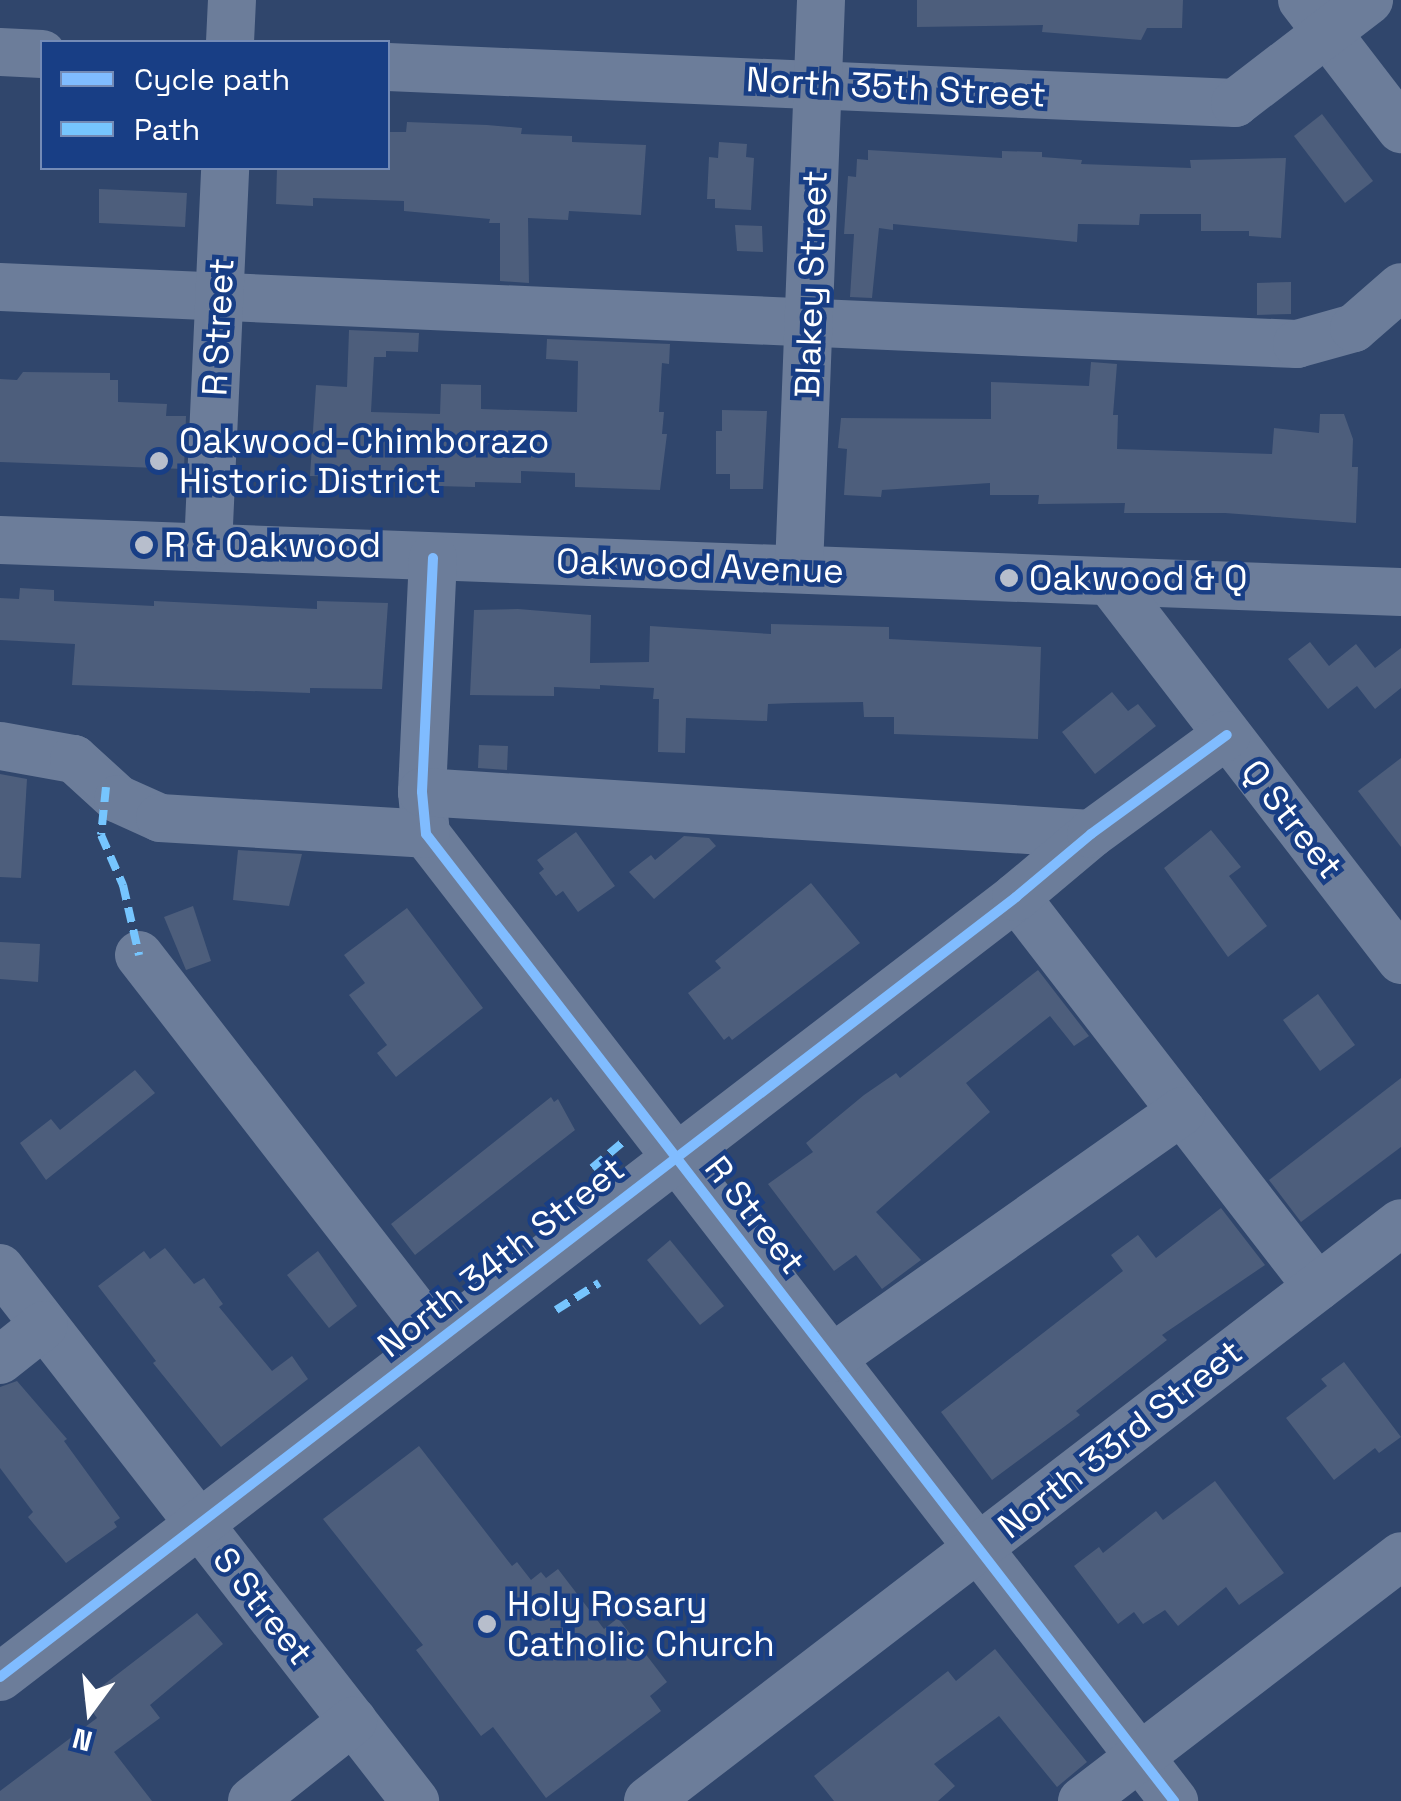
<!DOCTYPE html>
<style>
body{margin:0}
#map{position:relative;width:1401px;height:1801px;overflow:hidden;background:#30466c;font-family:"Space Grotesk",sans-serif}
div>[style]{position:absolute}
.building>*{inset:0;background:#4d5e7c}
.minor>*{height:48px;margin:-24px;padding:0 24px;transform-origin:24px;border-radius:24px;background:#6c7d9a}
.quiet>*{height:8px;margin-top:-4px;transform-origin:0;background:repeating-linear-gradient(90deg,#76c5fe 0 15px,transparent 0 23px)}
.cycleway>*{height:10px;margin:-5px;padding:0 5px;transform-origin:5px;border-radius:5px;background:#80bcff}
.dots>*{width:28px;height:28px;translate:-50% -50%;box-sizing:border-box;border:5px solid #183e85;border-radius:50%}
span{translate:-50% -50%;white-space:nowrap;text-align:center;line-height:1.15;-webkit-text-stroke:9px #183e85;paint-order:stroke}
.street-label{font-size:35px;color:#fff}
.poi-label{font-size:35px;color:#fff}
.left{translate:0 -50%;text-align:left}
.legend{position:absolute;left:40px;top:40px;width:350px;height:130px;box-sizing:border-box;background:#183e85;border:2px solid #748bb6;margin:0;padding:12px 18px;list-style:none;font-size:30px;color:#fff}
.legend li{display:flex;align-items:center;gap:20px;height:50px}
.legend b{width:50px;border:2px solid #748bb6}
.north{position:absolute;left:40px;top:1661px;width:100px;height:100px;-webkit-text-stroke:8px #183e85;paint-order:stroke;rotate:195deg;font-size:28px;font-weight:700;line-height:40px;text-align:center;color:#fff}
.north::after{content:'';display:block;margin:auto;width:35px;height:45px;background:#fff;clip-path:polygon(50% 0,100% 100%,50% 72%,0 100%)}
</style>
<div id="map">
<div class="building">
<i style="clip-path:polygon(917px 0,1183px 0,1182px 28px,1147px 28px,1141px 40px,1042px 32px,1043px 25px,917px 27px)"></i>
<i style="clip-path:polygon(1322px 114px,1373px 181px,1345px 203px,1294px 136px)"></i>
<i style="clip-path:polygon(407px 122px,487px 125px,522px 128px,521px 134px,572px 136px,572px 142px,646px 145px,641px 215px,569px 211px,568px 220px,528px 218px,529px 283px,500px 281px,500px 223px,489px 223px,490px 219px,404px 211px,404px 201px,313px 198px,313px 206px,276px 204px,277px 168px,388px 168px,388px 132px,406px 132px)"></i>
<i style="clip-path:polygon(719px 142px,747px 144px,746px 157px,754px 158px,751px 210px,715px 208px,715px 199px,707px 199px,709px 157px,718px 158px)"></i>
<i style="clip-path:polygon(868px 150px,1002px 158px,1002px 151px,1042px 152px,1042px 157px,1082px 160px,1081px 164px,1191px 168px,1190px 160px,1286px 158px,1281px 238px,1249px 236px,1249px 231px,1201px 231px,1201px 214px,1140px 214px,1139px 225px,1078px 224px,1077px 242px,893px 224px,893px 230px,879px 228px,872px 298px,850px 297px,854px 234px,844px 234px,848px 176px,856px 177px,857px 159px,868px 160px)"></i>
<i style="clip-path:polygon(99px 189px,187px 193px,185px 227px,99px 223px)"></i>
<i style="clip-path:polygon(735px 225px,762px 226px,763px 252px,737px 251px)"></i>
<i style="clip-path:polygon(1291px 282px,1291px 314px,1257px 315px,1257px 283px)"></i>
<i style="clip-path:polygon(349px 330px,419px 333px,418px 352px,386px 351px,386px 357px,374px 357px,371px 412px,440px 414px,441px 384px,481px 385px,481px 409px,577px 412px,578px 361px,546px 359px,547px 339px,670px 344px,669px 364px,662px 363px,659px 412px,664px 412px,662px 434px,667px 434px,660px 490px,575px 487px,575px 473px,521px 471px,521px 483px,475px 482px,475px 487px,437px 486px,437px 479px,310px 476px,316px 385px,347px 387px)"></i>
<i style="clip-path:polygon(1091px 362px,1117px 364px,1113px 415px,1118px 415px,1117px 449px,1272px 454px,1274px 428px,1319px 433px,1320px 414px,1344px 414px,1353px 439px,1352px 467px,1358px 467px,1356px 523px,1225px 513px,1124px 513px,1125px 503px,1038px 504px,1039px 495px,990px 495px,990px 483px,882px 490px,881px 497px,844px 495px,847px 449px,838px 448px,841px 418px,991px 419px,991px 382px,1089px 386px)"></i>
<i style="clip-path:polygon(23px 372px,110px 373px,110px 380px,118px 380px,118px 402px,167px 404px,166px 416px,186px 416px,184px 469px,0 462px,0 379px,17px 380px)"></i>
<i style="clip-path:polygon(722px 410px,767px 411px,763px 489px,730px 489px,730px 474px,716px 474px,716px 431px,722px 431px)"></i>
<i style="clip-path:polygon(20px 588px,54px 590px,54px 601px,154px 606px,154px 601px,317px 609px,317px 601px,388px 603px,382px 689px,310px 688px,310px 693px,72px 685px,75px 644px,0 640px,0 598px,19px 599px)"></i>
<i style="clip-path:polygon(518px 609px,591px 615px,590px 663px,649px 662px,650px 626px,771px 634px,771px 624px,889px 627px,889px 639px,1041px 647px,1038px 739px,894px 734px,894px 717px,864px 717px,863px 702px,794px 703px,768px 704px,767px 721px,686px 718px,685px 753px,658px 752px,659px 699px,653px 699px,654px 688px,600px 685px,600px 689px,554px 687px,554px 696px,470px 695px,474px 610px)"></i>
<i style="clip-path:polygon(1310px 642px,1329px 666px,1356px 644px,1375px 668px,1401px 648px,1401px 688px,1375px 709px,1357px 686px,1328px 709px,1288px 659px)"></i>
<i style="clip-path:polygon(1112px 692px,1128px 711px,1138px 704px,1156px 726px,1095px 774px,1062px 732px)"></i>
<i style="clip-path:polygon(479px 745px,508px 746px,507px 770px,478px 768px)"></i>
<i style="clip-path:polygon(1401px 758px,1401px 847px,1358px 791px)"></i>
<i style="clip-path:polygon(0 774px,27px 779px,21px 878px,0 877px)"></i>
<i style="clip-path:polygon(1211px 830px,1241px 867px,1229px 876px,1267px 926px,1228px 957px,1164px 868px)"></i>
<i style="clip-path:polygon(576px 832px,615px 886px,578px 912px,563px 891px,556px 896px,539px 873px,544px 869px,537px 860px)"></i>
<i style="clip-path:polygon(684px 836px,709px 838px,716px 846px,654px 899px,629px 872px,651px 855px,655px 860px)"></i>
<i style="clip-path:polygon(238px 850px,302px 854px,289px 906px,233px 900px)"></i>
<i style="clip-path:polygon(811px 883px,860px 943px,732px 1040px,729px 1036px,724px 1040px,688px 993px,721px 968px,715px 961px)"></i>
<i style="clip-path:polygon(193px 906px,211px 961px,186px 970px,164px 917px)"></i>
<i style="clip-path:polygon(407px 908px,483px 1008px,396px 1077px,377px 1053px,387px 1045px,349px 995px,365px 983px,344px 955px)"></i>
<i style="clip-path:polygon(0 942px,40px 944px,38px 982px,0 979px)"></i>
<i style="clip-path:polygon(1038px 970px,1089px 1036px,1074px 1046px,1050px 1016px,966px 1083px,990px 1112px,876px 1212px,921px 1260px,882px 1289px,856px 1255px,834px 1271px,768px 1184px,813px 1152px,806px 1143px,864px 1095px,896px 1073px,900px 1078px)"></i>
<i style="clip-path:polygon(1318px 994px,1355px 1045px,1320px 1071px,1283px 1020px)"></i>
<i style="clip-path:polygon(135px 1070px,155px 1093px,46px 1180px,20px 1143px,51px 1119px,60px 1130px)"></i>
<i style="clip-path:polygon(1401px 1078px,1401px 1147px,1301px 1222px,1269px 1180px)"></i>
<i style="clip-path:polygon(551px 1097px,554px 1102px,558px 1099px,575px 1130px,415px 1255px,391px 1224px)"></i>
<i style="clip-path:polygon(1221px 1208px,1265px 1265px,1162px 1335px,1167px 1340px,1076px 1411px,1080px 1415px,992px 1480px,941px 1412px,1123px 1271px,1111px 1255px,1138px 1235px,1156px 1258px)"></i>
<i style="clip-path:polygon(670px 1240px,724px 1306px,700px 1325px,647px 1260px)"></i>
<i style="clip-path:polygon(165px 1248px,194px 1284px,204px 1278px,223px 1304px,219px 1307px,272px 1371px,292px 1356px,308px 1379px,221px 1447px,153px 1363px,156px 1361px,98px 1286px,144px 1251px,150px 1259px)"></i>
<i style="clip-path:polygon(318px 1251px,357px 1306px,329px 1328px,287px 1275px)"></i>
<i style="clip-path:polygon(1344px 1362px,1401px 1437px,1379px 1453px,1375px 1448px,1334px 1480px,1286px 1418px,1327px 1386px,1321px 1379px)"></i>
<i style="clip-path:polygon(17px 1381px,67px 1439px,64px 1441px,120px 1518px,114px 1522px,117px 1527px,66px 1563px,28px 1517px,33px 1512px,0 1468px,0 1387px)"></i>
<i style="clip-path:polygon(419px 1446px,512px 1566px,517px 1562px,531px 1580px,541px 1572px,546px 1578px,558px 1569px,604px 1629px,618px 1618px,667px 1682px,650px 1696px,661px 1711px,546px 1798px,493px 1727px,481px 1736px,416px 1650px,423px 1645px,323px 1519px)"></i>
<i style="clip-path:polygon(1215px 1481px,1284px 1573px,1239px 1605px,1226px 1587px,1178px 1626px,1165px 1610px,1143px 1624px,1134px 1612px,1118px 1624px,1074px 1566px,1099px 1547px,1103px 1553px,1156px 1511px,1163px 1520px)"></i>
<i style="clip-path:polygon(197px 1613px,223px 1644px,150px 1705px,160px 1718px,114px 1752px,152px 1801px,0 1801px,0 1791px,97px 1718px,84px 1700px)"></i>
<i style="clip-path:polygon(995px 1649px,1087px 1762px,1057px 1787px,999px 1716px,934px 1764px,955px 1786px,938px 1801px,834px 1801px,814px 1776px,948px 1671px,956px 1681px)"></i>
</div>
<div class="minor">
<i style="left:1302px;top:0;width:163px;rotate:52.5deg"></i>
<i style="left:230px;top:42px;width:42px;rotate:-87.3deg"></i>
<i style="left:0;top:52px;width:42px;rotate:2.7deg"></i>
<i style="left:388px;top:67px;width:848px;rotate:2.43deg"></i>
<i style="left:1235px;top:103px;width:169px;rotate:-37.5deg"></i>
<i style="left:0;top:287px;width:1298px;rotate:2.52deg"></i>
<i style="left:1297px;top:344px;width:59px;rotate:-15.7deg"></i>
<i style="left:1354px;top:328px;width:62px;rotate:-41.1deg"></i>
<i style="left:0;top:540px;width:1402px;rotate:2.13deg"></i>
<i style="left:208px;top:547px;width:379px;rotate:-87.4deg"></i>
<i style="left:433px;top:558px;width:234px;rotate:92.7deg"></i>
<i style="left:422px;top:792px;width:42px;rotate:84.6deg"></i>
<i style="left:426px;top:834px;width:1223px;rotate:52.28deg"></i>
<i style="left:799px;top:568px;width:568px;rotate:-87.78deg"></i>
<i style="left:1110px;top:582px;width:477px;rotate:52.4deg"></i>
<i style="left:0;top:746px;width:75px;rotate:10deg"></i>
<i style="left:74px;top:759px;width:59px;rotate:42.3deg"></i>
<i style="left:118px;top:799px;width:46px;rotate:24.3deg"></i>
<i style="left:160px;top:818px;width:266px;rotate:3.4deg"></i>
<i style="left:422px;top:792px;width:670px;rotate:3.59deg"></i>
<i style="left:1016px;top:897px;width:493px;rotate:52.3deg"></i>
<i style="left:139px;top:955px;width:488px;rotate:52.2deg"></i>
<i style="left:0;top:1268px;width:676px;rotate:52.1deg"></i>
<i style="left:832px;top:1358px;width:428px;rotate:-35.2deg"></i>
<i style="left:0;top:1360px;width:56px;rotate:-38.5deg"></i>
<i style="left:0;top:1677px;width:1281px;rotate:-37.51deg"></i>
<i style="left:1016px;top:897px;width:98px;rotate:-40deg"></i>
<i style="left:1091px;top:834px;width:168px;rotate:-36.1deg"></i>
<i style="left:252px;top:1801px;width:129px;rotate:-38.4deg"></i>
<i style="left:648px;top:1801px;width:949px;rotate:-37.51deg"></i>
<i style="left:1082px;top:1801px;width:402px;rotate:-37.5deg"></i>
</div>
<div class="quiet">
<i style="left:106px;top:787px;width:48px;rotate:95.9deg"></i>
<i style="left:101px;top:835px;width:55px;rotate:66.3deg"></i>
<i style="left:123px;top:885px;width:72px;rotate:77.1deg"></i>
<i style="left:592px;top:1168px;width:40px;rotate:-40deg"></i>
<i style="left:556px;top:1310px;width:51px;rotate:-32.1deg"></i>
</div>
<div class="cycleway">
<i style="left:433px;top:558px;width:234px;rotate:92.7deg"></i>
<i style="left:422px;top:792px;width:42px;rotate:84.6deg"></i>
<i style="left:426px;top:834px;width:1223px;rotate:52.28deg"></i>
<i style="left:0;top:1677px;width:1281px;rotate:-37.51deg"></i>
<i style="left:1016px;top:897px;width:98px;rotate:-40deg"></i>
<i style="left:1091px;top:834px;width:168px;rotate:-36.1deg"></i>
</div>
<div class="dots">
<i style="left:159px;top:461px;background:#b7becc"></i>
<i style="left:144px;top:545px;background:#b7becc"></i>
<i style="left:1009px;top:578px;background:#b7becc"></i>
<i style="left:487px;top:1624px;background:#b7becc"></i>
</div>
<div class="street-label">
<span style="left:896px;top:87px;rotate:3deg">North 35th Street</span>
<span style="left:811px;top:284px;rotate:-88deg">Blakey Street</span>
<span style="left:218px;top:327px;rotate:-87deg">R Street</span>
<span style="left:700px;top:566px;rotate:2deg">Oakwood Avenue</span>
<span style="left:1292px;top:819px;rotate:52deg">Q Street</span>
<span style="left:755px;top:1215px;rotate:52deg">R Street</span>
<span style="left:501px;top:1257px;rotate:-38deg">North 34th Street</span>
<span style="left:1120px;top:1439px;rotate:-38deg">North 33rd Street</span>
<span style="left:263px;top:1606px;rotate:52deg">S Street</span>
</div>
<div class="poi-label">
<span class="left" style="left:179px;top:461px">Oakwood-Chimborazo<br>Historic District</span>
<span class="left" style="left:164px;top:545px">R &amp; Oakwood</span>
<span class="left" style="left:1029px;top:578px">Oakwood &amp; Q</span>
<span class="left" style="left:507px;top:1624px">Holy Rosary<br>Catholic Church</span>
</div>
<ul class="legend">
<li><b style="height:12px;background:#80bcff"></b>Cycle path</li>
<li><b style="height:12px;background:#76c5fe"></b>Path</li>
</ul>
<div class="north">N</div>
</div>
